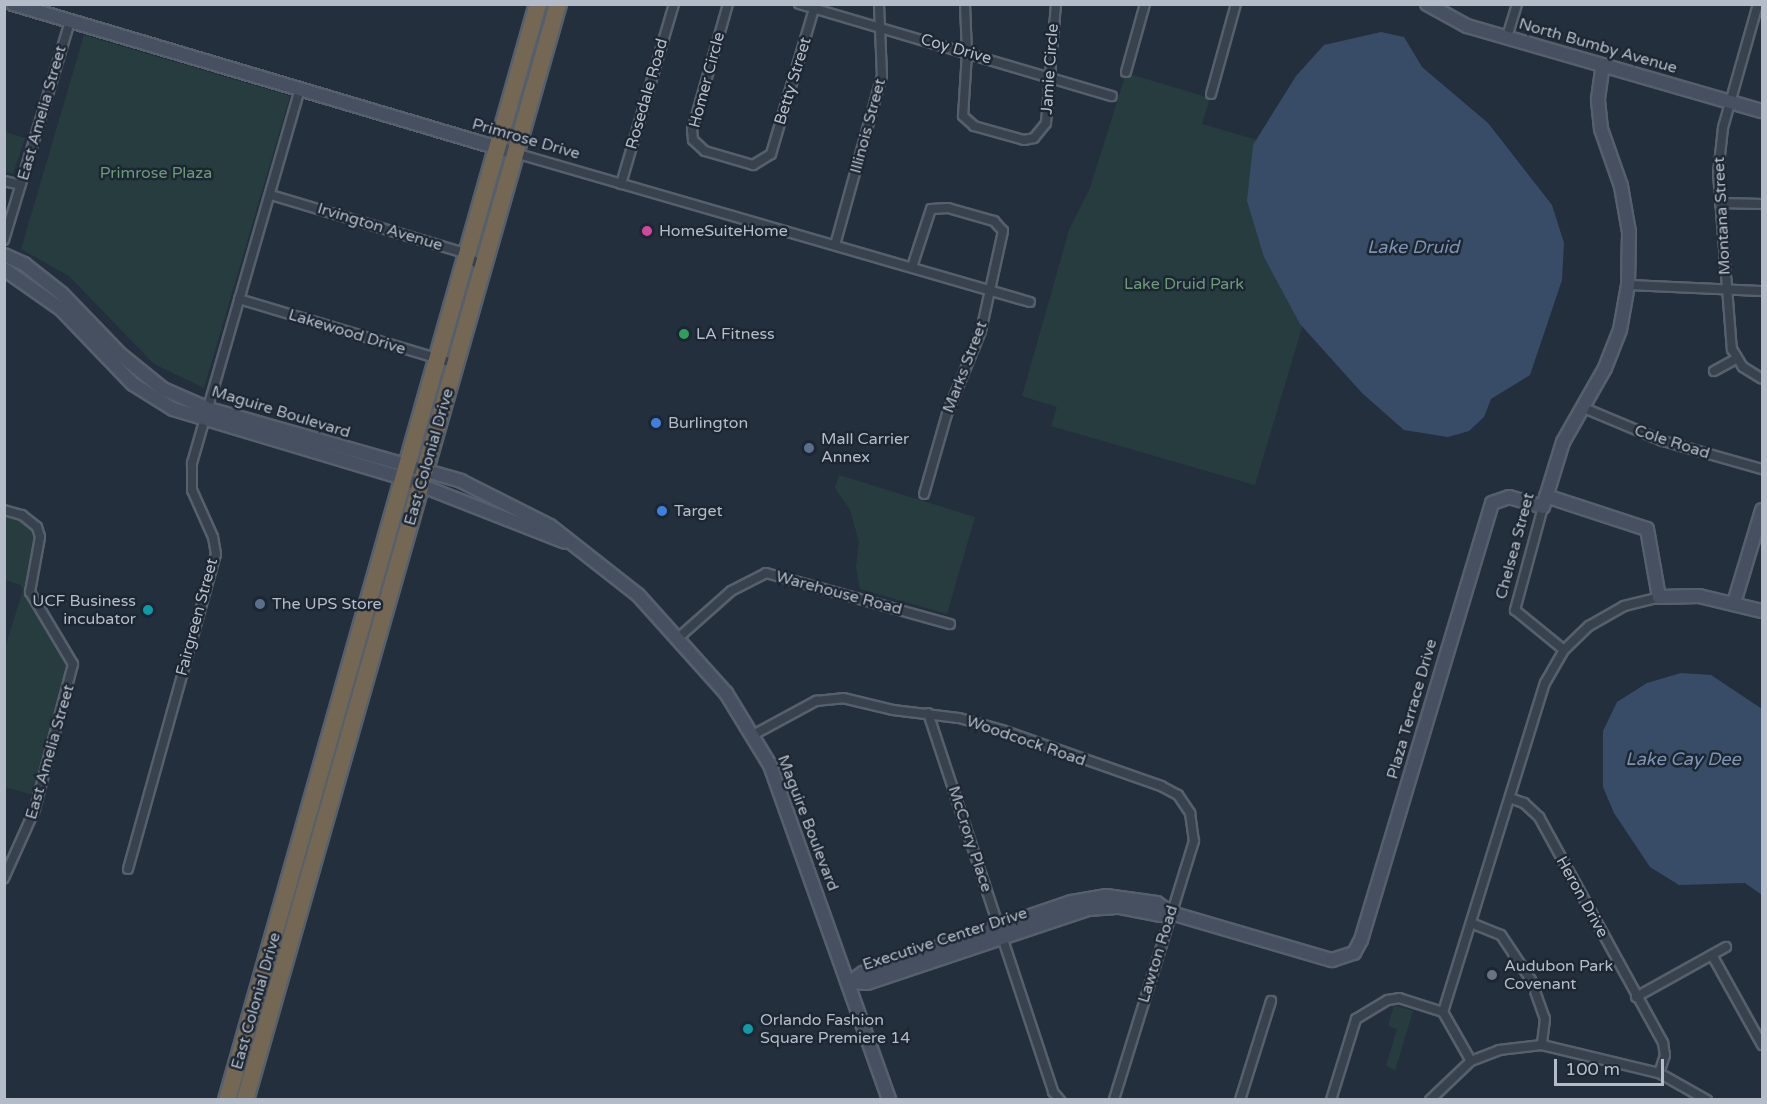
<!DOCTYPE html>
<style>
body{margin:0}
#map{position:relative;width:1767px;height:1104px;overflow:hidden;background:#242f3e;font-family:"Varela Round",sans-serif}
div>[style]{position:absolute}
.green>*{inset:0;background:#263c3f}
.water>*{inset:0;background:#394c67}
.roads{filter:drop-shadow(2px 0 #565f6c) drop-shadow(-2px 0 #565f6c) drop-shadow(0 2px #565f6c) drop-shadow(0 -2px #565f6c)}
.street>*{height:8px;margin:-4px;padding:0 4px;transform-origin:4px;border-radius:4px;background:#38414e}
.secondary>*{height:12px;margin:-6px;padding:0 6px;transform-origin:6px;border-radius:6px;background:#465061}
.highway>*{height:16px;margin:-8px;padding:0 8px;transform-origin:8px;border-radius:8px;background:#746855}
.dots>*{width:16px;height:16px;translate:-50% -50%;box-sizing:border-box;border:3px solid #1d2633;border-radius:50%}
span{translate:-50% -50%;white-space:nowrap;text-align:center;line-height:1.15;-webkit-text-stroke:5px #1d2633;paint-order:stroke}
.street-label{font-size:16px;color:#b4bcc9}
.park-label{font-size:16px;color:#6b9a76}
.poi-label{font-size:16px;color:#b4bcc9}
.left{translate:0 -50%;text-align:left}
.right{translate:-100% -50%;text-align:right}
.water-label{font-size:18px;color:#7c92b1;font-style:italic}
.frame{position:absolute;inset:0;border:6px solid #b4bcc9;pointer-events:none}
.scale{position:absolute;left:1554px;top:1059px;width:110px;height:27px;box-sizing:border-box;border:3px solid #b4bcc9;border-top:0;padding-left:8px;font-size:18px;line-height:21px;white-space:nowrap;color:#b4bcc9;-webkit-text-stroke:4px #1d2633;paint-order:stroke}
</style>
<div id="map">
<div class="green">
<i style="clip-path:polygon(84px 35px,290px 96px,204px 388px,154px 364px,69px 276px,21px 249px)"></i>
<i style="clip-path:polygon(1126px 73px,1210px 98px,1202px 124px,1350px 167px,1255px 485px,1051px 426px,1057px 407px,1022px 396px,1069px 230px,1090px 188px)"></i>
<i style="clip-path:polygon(5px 132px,25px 138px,13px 174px,5px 171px)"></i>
<i style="clip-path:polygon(839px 475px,975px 517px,947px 614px,860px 589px,856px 567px,859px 542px,850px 510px,835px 488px)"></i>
<i style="clip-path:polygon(5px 514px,30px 524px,34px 531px,37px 542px,26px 583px,29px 600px,64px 650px,71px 667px,36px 800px,33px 795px,5px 787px,5px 648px,23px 590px,21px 585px,5px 580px)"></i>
<i style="clip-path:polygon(1394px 1005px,1413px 1011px,1395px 1071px,1386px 1065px,1397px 1029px,1388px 1026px)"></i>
</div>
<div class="water">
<i style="clip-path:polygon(1381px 32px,1404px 37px,1422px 67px,1488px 123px,1552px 205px,1564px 243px,1562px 280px,1530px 375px,1491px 399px,1484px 417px,1469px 431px,1448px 437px,1404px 430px,1362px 393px,1300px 324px,1264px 257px,1247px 201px,1253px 145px,1296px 76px,1324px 45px)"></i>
<i style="clip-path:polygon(1681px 673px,1711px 675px,1762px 709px,1762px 895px,1745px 883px,1679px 885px,1650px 867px,1614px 813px,1603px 787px,1603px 731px,1617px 702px,1647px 683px)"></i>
</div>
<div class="roads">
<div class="street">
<i style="left:728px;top:4px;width:131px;rotate:105.9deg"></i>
<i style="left:692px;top:130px;width:10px;rotate:84deg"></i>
<i style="left:693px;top:140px;width:16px;rotate:43deg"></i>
<i style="left:705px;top:151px;width:50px;rotate:16.3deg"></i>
<i style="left:753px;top:165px;width:21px;rotate:-31deg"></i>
<i style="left:771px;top:154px;width:151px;rotate:-73.5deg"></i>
<i style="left:799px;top:4px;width:326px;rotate:16.4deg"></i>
<i style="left:965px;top:4px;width:49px;rotate:87.7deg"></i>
<i style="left:967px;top:53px;width:63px;rotate:93.6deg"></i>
<i style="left:963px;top:116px;width:15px;rotate:42deg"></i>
<i style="left:974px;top:126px;width:52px;rotate:15.6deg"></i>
<i style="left:1024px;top:140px;width:10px;rotate:-11deg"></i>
<i style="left:1034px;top:138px;width:19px;rotate:-51deg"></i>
<i style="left:1046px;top:123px;width:119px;rotate:-85.2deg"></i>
<i style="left:1758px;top:4px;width:129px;rotate:105.8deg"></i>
<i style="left:1723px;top:128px;width:45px;rotate:96.3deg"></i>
<i style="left:1718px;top:173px;width:177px;rotate:85.5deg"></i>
<i style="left:1732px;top:349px;width:21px;rotate:59deg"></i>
<i style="left:1743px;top:367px;width:22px;rotate:32deg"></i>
<i style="left:1507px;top:37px;width:34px;rotate:-73deg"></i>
<i style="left:1126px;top:72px;width:71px;rotate:-74.4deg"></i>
<i style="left:1211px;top:94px;width:93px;rotate:-74.5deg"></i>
<i style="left:515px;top:153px;width:536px;rotate:16.14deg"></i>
<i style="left:4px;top:181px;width:17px;rotate:13deg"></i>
<i style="left:621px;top:184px;width:188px;rotate:-73.6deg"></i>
<i style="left:271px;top:195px;width:206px;rotate:16.7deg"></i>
<i style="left:468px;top:254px;width:21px;rotate:49deg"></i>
<i style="left:1720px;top:203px;width:42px;rotate:1.4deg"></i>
<i style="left:4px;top:240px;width:229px;rotate:-73.2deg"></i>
<i style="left:835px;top:245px;width:175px;rotate:-74.5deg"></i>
<i style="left:882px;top:76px;width:72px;rotate:-92.4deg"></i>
<i style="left:912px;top:267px;width:61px;rotate:-71.9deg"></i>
<i style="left:931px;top:209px;width:17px;rotate:-3deg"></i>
<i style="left:948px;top:208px;width:48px;rotate:15.8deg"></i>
<i style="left:994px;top:221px;width:13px;rotate:48deg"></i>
<i style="left:1003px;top:231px;width:102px;rotate:102.4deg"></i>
<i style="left:981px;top:331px;width:90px;rotate:112.3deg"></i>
<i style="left:947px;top:414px;width:83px;rotate:106deg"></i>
<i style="left:1628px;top:285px;width:134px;rotate:2.6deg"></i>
<i style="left:239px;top:299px;width:226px;rotate:16.7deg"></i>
<i style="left:1714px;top:371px;width:26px;rotate:-29deg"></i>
<i style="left:1584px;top:408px;width:86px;rotate:22.7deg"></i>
<i style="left:1663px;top:441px;width:103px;rotate:15.8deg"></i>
<i style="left:1543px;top:507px;width:107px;rotate:105.2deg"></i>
<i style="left:1515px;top:610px;width:63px;rotate:39.2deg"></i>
<i style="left:4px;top:510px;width:19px;rotate:16deg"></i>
<i style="left:22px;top:515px;width:19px;rotate:39deg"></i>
<i style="left:37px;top:527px;width:10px;rotate:73deg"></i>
<i style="left:40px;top:537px;width:56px;rotate:100.3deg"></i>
<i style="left:30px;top:592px;width:84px;rotate:59.2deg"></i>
<i style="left:73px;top:664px;width:150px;rotate:104.7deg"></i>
<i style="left:35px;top:809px;width:76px;rotate:114.2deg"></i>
<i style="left:677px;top:639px;width:72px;rotate:-41.6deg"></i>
<i style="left:731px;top:591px;width:39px;rotate:-27deg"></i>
<i style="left:766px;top:573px;width:191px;rotate:15.5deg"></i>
<i style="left:928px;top:713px;width:399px;rotate:71.7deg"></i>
<i style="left:1053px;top:1092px;width:11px;rotate:49deg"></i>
<i style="left:753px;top:735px;width:72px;rotate:-28.4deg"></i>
<i style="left:816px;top:701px;width:27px;rotate:-6deg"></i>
<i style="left:843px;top:698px;width:51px;rotate:13.5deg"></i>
<i style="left:893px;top:710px;width:66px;rotate:6.9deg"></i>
<i style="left:959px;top:718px;width:45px;rotate:15.6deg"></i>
<i style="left:1002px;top:730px;width:169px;rotate:19.4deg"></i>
<i style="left:1161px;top:786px;width:19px;rotate:28deg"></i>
<i style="left:1178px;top:795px;width:22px;rotate:56deg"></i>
<i style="left:1190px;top:813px;width:28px;rotate:82deg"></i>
<i style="left:1194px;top:841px;width:271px;rotate:107.2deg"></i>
<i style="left:1510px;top:798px;width:15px;rotate:20deg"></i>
<i style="left:1524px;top:803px;width:21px;rotate:43deg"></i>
<i style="left:1539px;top:817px;width:258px;rotate:61.2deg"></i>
<i style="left:1663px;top:1043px;width:12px;rotate:81deg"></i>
<i style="left:1665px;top:1055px;width:19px;rotate:108deg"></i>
<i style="left:128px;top:869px;width:327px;rotate:-74.4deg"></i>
<i style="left:216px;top:554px;width:17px;rotate:-100deg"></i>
<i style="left:213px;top:537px;width:51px;rotate:-114.1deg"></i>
<i style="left:192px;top:490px;width:27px;rotate:-90deg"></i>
<i style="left:192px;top:463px;width:389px;rotate:-73.9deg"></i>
<i style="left:1471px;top:923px;width:32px;rotate:22deg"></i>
<i style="left:1501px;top:935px;width:54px;rotate:56.3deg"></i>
<i style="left:1531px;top:980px;width:41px;rotate:70.3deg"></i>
<i style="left:1545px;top:1019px;width:26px;rotate:97deg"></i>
<i style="left:1712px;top:955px;width:103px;rotate:60.9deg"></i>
<i style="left:1636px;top:997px;width:103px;rotate:-29.1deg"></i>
<i style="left:1443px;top:1012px;width:344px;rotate:-72.8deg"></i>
<i style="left:1545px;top:683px;width:38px;rotate:-60deg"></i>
<i style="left:1564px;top:650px;width:35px;rotate:-44deg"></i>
<i style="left:1589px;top:626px;width:40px;rotate:-29.7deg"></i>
<i style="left:1624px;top:606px;width:36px;rotate:-14deg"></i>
<i style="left:1240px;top:1100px;width:104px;rotate:-72.6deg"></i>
<i style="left:1331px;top:1100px;width:85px;rotate:-72.8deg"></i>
<i style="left:1356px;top:1019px;width:37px;rotate:-31deg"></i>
<i style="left:1388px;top:1000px;width:11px;rotate:-10deg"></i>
<i style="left:1399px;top:998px;width:46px;rotate:17.7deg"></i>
<i style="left:1443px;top:1012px;width:56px;rotate:60.3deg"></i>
<i style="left:1430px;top:1100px;width:57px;rotate:-43.6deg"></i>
<i style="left:1471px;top:1061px;width:30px;rotate:-21deg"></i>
<i style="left:1499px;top:1050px;width:43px;rotate:-6.6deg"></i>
<i style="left:1542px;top:1045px;width:120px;rotate:13.5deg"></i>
<i style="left:1659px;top:1073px;width:55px;rotate:29.4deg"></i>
</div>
<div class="secondary">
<i style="left:13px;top:4px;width:524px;rotate:16.53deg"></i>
<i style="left:1427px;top:4px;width:46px;rotate:28.8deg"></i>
<i style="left:1467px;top:26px;width:307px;rotate:16.1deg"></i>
<i style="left:4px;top:255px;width:22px;rotate:24deg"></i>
<i style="left:24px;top:264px;width:48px;rotate:38.3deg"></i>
<i style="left:62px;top:294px;width:85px;rotate:46deg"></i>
<i style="left:121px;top:355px;width:54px;rotate:39deg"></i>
<i style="left:163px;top:389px;width:50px;rotate:23.5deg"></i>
<i style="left:209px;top:409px;width:262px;rotate:15.9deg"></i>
<i style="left:461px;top:481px;width:100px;rotate:26.8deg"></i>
<i style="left:550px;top:526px;width:112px;rotate:38.1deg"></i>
<i style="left:638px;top:595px;width:132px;rotate:48.1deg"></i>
<i style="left:726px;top:693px;width:84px;rotate:58.6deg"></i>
<i style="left:770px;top:765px;width:356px;rotate:70.4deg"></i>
<i style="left:4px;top:269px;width:70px;rotate:35.1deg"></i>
<i style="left:61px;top:309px;width:104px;rotate:46.2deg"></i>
<i style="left:133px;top:384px;width:47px;rotate:32deg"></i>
<i style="left:173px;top:409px;width:234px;rotate:16.7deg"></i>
<i style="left:397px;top:476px;width:180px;rotate:21.4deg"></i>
<i style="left:1546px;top:496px;width:106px;rotate:18.1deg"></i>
<i style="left:1647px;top:529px;width:69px;rotate:80deg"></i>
<i style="left:1659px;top:597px;width:40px;rotate:-1.4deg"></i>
<i style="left:1699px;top:596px;width:65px;rotate:13.4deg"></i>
<i style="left:1734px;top:603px;width:97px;rotate:-73.2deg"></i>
<i style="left:850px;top:982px;width:16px;rotate:-35deg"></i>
<i style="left:863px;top:973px;width:221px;rotate:-18.8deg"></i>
<i style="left:1072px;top:902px;width:35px;rotate:-10deg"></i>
<i style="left:1106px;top:896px;width:51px;rotate:7.8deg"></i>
<i style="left:1157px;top:903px;width:17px;rotate:36deg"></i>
<i style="left:1171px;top:913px;width:168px;rotate:16.3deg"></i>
<i style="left:1332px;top:960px;width:23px;rotate:-18deg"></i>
<i style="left:1354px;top:953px;width:15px;rotate:-62deg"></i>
<i style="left:1361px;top:940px;width:456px;rotate:-73.3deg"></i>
<i style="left:1492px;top:503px;width:18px;rotate:-19deg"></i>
<i style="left:1509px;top:497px;width:35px;rotate:16deg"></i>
<i style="left:1543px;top:507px;width:68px;rotate:-72.9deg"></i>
<i style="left:1563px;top:442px;width:85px;rotate:-60.4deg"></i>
<i style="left:1605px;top:368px;width:41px;rotate:-68.5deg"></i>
<i style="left:1620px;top:330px;width:46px;rotate:-79.9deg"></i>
<i style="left:1628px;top:285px;width:53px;rotate:-88.9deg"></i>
<i style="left:1629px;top:232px;width:47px;rotate:-99.9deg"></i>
<i style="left:1621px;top:186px;width:60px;rotate:-109.3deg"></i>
<i style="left:1601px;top:129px;width:30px;rotate:-96deg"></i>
<i style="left:1598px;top:99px;width:34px;rotate:-82deg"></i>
<i style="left:850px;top:982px;width:17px;rotate:3deg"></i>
<i style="left:867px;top:983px;width:233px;rotate:-18.5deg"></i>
<i style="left:1088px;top:909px;width:32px;rotate:-4deg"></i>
<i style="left:1120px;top:907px;width:42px;rotate:11deg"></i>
<i style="left:1161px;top:915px;width:10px;rotate:-11deg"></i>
</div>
<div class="highway">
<i style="left:227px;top:1100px;width:1139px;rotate:-74.16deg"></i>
<i style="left:245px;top:1100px;width:1140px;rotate:-74.06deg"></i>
</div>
</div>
<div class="dots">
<i style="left:647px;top:231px;background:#d1479c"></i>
<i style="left:684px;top:334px;background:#2e9e5b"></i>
<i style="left:656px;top:423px;background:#3f7fe0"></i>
<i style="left:809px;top:448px;background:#5c6f8a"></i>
<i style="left:662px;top:511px;background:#3f7fe0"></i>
<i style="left:260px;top:604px;background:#5c6f8a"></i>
<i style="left:148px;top:610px;background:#0f9aa8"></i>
<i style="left:1492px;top:975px;background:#6b7280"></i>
<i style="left:748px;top:1029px;background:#0f9aa8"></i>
</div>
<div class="street-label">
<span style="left:1598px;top:46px;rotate:16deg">North Bumby Avenue</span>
<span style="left:956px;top:49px;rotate:16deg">Coy Drive</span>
<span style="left:1050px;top:69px;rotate:-86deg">Jamie Circle</span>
<span style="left:707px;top:80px;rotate:-75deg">Homer Circle</span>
<span style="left:793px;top:81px;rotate:-73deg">Betty Street</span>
<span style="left:647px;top:94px;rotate:-74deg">Rosedale Road</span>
<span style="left:42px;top:113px;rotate:-74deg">East Amelia Street</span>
<span style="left:868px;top:126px;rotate:-75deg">Illinois Street</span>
<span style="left:526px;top:139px;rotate:16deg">Primrose Drive</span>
<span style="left:1722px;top:216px;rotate:-93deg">Montana Street</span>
<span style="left:380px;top:227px;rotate:17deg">Irvington Avenue</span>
<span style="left:347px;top:332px;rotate:17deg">Lakewood Drive</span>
<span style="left:965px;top:367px;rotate:-69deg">Marks Street</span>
<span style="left:281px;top:412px;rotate:17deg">Maguire Boulevard</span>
<span style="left:1672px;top:442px;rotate:18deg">Cole Road</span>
<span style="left:429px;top:457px;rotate:-74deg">East Colonial Drive</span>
<span style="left:1515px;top:546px;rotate:-75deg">Chelsea Street</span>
<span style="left:839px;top:593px;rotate:15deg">Warehouse Road</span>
<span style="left:197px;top:617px;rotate:-75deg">Fairgreen Street</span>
<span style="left:1412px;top:709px;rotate:-74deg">Plaza Terrace Drive</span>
<span style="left:1026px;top:741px;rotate:19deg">Woodcock Road</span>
<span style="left:50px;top:752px;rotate:-74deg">East Amelia Street</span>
<span style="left:808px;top:823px;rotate:69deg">Maguire Boulevard</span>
<span style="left:970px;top:839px;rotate:72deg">McCrory Place</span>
<span style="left:1582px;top:897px;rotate:61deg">Heron Drive</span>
<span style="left:945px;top:939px;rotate:-18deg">Executive Center Drive</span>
<span style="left:1158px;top:954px;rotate:-73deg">Lawton Road</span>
<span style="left:256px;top:1001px;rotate:-74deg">East Colonial Drive</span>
</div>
<div class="park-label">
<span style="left:156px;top:173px">Primrose Plaza</span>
<span style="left:1184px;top:284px">Lake Druid Park</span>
</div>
<div class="poi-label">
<span class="left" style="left:659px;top:231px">HomeSuiteHome</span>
<span class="left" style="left:696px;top:334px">LA Fitness</span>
<span class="left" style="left:668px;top:423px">Burlington</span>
<span class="left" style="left:821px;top:448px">Mall Carrier<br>Annex</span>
<span class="left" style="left:674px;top:511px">Target</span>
<span class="right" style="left:136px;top:610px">UCF Business<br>incubator</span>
<span class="left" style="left:272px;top:604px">The UPS Store</span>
<span class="left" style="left:1504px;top:975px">Audubon Park<br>Covenant</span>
<span class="left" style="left:760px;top:1029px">Orlando Fashion<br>Square Premiere 14</span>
</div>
<div class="water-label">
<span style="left:1413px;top:247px">Lake Druid</span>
<span style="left:1683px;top:759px">Lake Cay Dee</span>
</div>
<div class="frame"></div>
<div class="scale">100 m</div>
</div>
